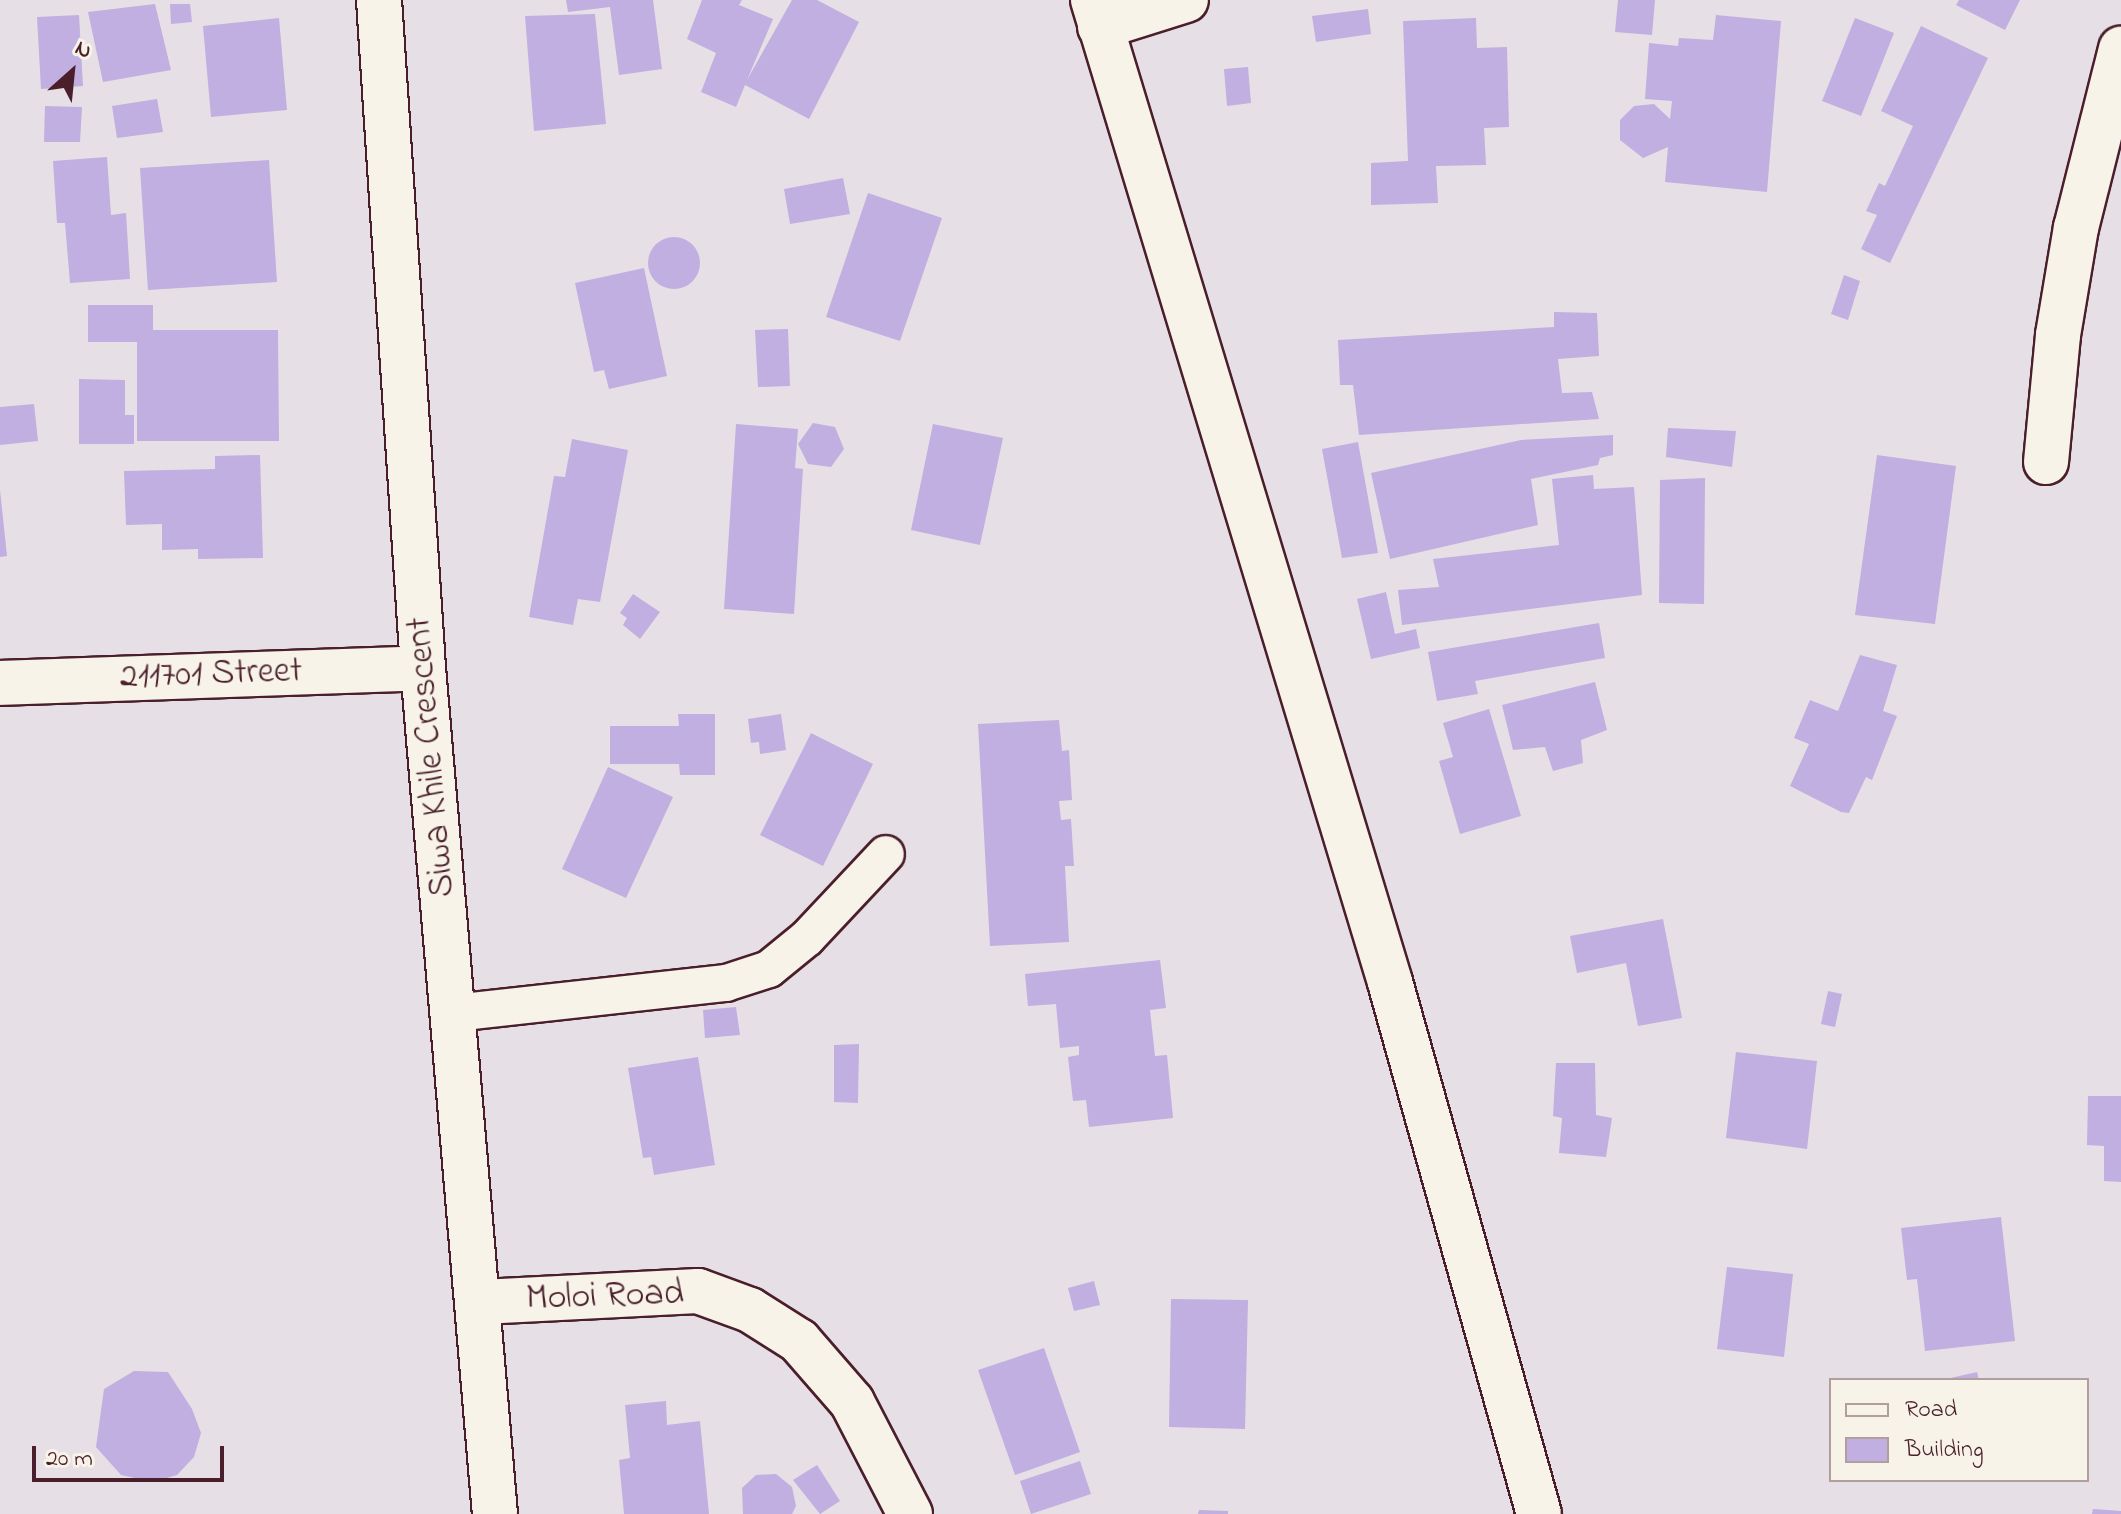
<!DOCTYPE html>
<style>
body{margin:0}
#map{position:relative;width:2121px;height:1514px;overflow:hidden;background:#e6dfe6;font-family:"Indie Flower",sans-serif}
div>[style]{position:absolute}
.building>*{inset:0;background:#c0afe0}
.round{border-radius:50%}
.roads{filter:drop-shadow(2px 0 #4a1f2b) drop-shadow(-2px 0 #4a1f2b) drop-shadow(0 2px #4a1f2b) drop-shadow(0 -2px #4a1f2b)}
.lane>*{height:36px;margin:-18px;padding:0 18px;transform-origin:18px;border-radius:18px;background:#f7f3e8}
.street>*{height:44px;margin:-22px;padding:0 22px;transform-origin:22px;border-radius:22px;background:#f7f3e8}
.secondary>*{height:44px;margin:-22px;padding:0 22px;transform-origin:22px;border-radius:22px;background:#f7f3e8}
span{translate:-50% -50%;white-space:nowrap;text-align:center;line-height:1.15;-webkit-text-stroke:7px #f7f3e8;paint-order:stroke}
.street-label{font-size:36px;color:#4a1f2b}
.legend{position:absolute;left:1829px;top:1378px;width:260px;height:104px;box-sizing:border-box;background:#f7f3e8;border:2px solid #b29e9c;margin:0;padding:10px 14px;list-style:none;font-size:24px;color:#4a1f2b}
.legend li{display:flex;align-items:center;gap:16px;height:40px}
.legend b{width:40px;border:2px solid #b29e9c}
.north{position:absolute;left:32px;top:32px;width:80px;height:80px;-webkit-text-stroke:6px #f7f3e8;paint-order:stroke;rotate:27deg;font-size:22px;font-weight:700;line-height:32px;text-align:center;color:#4a1f2b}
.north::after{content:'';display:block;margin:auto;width:28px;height:36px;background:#4a1f2b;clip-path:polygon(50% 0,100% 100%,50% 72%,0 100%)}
.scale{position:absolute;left:32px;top:1446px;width:192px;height:36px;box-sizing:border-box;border:4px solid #4a1f2b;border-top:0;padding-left:10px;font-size:24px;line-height:28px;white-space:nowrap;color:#4a1f2b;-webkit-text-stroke:6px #f7f3e8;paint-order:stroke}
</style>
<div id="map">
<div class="building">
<i style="clip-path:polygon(566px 0,653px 0,662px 69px,619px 75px,610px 7px,568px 12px)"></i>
<i style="clip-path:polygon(702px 0,742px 0,739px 5px,773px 19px,747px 80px,792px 0,817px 0,859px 22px,809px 119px,745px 85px,736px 107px,701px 92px,716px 53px,687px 39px)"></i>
<i style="clip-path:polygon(1618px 0,1655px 0,1652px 35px,1615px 32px)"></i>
<i style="clip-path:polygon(1959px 0,2020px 0,2005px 30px,1956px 5px)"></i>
<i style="clip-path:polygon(155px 4px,171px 70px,103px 82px,88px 12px)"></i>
<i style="clip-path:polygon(170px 4px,190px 4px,192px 22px,171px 24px)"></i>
<i style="clip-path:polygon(1368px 9px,1371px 34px,1316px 42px,1312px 16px)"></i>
<i style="clip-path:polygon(595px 14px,606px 124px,534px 131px,525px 16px)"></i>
<i style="clip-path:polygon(79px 15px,83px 86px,41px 89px,37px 17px)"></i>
<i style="clip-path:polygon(1716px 15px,1781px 21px,1767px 192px,1665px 182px,1668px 147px,1643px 158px,1620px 140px,1620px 120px,1634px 106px,1654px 104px,1670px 119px,1672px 101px,1645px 99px,1649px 43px,1678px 46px,1679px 38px,1713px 40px)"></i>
<i style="clip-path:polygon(279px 18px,287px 110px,211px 117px,203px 26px)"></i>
<i style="clip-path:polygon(1476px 18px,1477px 48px,1507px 47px,1509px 127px,1484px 128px,1486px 165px,1436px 166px,1438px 203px,1371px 205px,1371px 163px,1408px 161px,1403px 21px)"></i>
<i style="clip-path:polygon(1855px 18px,1894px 33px,1861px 116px,1822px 101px)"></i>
<i style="clip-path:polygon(1921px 26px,1988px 58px,1890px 263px,1861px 249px,1877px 215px,1866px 211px,1879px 183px,1885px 186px,1913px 126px,1881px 111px)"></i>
<i style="clip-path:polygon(1248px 67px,1251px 103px,1227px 106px,1224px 69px)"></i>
<i style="clip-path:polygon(157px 99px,163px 132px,117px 138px,112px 106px)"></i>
<i style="clip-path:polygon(45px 106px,82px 107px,80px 142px,44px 142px)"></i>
<i style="clip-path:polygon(107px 157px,111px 215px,126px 213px,130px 279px,70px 283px,65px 223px,57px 223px,53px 161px)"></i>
<i style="clip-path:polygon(269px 160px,277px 282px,148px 290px,140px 168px)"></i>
<i style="clip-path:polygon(843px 178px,850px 214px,790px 224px,784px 189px)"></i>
<i style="clip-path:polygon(868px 193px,942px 218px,900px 341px,826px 317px)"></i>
<i class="round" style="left:648px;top:237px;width:52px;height:52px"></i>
<i style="clip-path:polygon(644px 268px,667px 376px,609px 389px,604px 370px,594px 372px,575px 283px)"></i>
<i style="clip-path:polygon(1844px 275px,1860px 281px,1848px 320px,1831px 314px)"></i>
<i style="clip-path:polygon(88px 305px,153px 305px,153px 330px,278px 330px,279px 441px,137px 441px,137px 342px,88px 342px)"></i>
<i style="clip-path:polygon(1554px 312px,1597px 313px,1599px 356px,1558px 359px,1562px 393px,1592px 392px,1599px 419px,1359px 435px,1353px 385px,1340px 385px,1338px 340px,1554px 327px)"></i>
<i style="clip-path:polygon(788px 329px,790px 386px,758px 387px,755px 330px)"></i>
<i style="clip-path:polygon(79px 379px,125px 380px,125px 415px,134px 415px,134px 444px,79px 444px)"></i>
<i style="clip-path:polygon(34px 404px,38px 441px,0 445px,0 407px)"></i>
<i style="clip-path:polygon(813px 423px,835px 427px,844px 449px,831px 467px,808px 464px,798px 444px)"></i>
<i style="clip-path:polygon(736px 424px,798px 429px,795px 468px,803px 469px,794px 614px,724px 609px)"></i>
<i style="clip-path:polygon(933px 424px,1003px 438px,980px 545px,911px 530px)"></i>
<i style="clip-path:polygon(1668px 428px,1736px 431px,1732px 467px,1666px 457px)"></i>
<i style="clip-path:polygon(1613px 435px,1613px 455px,1600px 458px,1598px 465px,1531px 479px,1538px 525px,1390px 559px,1371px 473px,1521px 440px)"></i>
<i style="clip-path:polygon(572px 439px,628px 450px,600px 602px,578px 599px,573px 625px,529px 617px,554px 476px,565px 477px)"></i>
<i style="clip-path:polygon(1358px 442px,1378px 553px,1342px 558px,1322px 449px)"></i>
<i style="clip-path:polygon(260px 455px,263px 558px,198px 559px,198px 549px,162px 550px,162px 524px,126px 525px,124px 471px,215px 469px,215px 456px)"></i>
<i style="clip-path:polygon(1877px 455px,1956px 466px,1935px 624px,1855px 615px)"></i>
<i style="clip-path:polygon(1593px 475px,1594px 489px,1634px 487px,1642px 595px,1402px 625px,1398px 590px,1439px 587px,1433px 559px,1559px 545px,1552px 479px)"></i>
<i style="clip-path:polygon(1705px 478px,1704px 604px,1659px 603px,1660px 480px)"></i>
<i style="clip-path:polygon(0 490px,7px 556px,0 557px)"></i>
<i style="clip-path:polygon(1386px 592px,1395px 634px,1416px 629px,1420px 648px,1371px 659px,1357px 599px)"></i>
<i style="clip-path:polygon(633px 594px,660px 612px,640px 639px,623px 625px,627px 618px,620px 613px)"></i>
<i style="clip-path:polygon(1599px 623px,1605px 658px,1475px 681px,1478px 694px,1437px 701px,1428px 652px)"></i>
<i style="clip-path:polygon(1860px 655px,1897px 665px,1883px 711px,1897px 716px,1872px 780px,1866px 777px,1849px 813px,1841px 812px,1790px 786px,1809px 744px,1794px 738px,1810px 700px,1838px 711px)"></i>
<i style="clip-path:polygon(1595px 682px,1607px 730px,1581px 740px,1583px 763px,1553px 771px,1545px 747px,1513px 750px,1502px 705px)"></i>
<i style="clip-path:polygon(1489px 709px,1521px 816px,1460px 834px,1439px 761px,1453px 757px,1443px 723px)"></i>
<i style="clip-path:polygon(678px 714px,715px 714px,715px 775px,680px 775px,679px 764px,610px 764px,610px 726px,679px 726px)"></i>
<i style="clip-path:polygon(781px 714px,786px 750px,760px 754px,759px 742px,751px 743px,748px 719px)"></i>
<i style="clip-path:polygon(1059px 720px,1062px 751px,1069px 750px,1072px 800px,1059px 801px,1061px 820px,1071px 819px,1074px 866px,1065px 866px,1069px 942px,990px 946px,978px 724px)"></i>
<i style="clip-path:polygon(811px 733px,873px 764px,823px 866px,760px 835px)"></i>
<i style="clip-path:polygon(608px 767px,673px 797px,626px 898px,562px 869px)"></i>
<i style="clip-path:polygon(1663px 919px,1682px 1018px,1638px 1026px,1626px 963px,1577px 973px,1570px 936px)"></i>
<i style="clip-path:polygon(1160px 960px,1166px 1008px,1150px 1010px,1155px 1056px,1167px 1055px,1173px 1118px,1089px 1127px,1086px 1100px,1073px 1101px,1068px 1057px,1079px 1055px,1079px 1046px,1060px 1048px,1056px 1004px,1028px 1006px,1025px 974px)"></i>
<i style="clip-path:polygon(1828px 991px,1842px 994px,1835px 1027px,1821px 1024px)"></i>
<i style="clip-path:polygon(736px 1007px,740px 1035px,705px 1038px,703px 1010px)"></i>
<i style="clip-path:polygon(859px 1044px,858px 1103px,834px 1102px,834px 1045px)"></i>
<i style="clip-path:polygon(1736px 1052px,1817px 1061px,1807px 1149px,1726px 1138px)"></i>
<i style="clip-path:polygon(698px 1057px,715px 1165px,654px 1175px,651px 1157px,643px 1158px,628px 1068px)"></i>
<i style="clip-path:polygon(1556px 1063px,1595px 1063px,1596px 1115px,1612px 1118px,1606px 1157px,1559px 1153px,1562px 1118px,1553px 1116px)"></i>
<i style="clip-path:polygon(2088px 1096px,2121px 1096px,2121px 1182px,2104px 1181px,2104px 1146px,2087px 1145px)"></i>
<i style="clip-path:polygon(2001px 1217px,2015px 1341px,1925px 1351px,1917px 1279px,1907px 1280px,1901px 1228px)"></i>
<i style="clip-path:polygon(1727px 1267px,1793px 1274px,1784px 1357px,1717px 1349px)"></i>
<i style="clip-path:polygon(1094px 1281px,1100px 1305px,1074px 1311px,1068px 1288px)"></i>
<i style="clip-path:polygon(1171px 1299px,1248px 1300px,1245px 1429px,1169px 1427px)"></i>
<i style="clip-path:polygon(1044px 1348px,1080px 1452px,1015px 1475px,978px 1370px)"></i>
<i style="clip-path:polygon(134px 1371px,168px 1372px,192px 1409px,201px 1433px,194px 1457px,177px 1475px,153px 1482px,121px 1475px,96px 1447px,104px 1389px)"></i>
<i style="clip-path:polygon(1977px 1372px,1979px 1380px,1946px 1380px,1946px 1379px)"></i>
<i style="clip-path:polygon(666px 1401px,667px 1425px,700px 1421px,709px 1514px,624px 1514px,619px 1460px,630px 1458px,625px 1405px)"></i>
<i style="clip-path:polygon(1080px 1461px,1091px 1494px,1031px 1514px,1020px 1481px)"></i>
<i style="clip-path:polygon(817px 1465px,840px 1501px,820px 1514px,793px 1480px)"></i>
<i style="clip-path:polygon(776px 1474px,792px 1487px,796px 1506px,792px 1514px,743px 1514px,742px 1488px,756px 1475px)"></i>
<i style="clip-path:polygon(2093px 1509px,2121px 1511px,2121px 1514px,2092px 1514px)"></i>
<i style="clip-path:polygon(1199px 1510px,1228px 1511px,1228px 1514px,1198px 1514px)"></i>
</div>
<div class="roads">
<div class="lane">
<i style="left:454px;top:1013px;width:274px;rotate:-6.3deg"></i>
<i style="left:726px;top:983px;width:45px;rotate:-18deg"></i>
<i style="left:769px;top:969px;width:49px;rotate:-39.2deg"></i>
<i style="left:807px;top:938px;width:115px;rotate:-46.8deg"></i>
</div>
<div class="street">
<i style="left:379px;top:0;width:669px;rotate:86.23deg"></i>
<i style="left:423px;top:668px;width:849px;rotate:85.14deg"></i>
<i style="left:1100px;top:27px;width:90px;rotate:-17.4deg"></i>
<i style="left:2046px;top:462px;width:128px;rotate:-84.6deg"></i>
<i style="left:2058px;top:335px;width:109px;rotate:-80.5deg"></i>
<i style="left:2076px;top:228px;width:185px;rotate:-75.9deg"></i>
<i style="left:0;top:683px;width:423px;rotate:-2deg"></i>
<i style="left:481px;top:1302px;width:217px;rotate:-2.9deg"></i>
<i style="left:698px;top:1291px;width:55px;rotate:20.1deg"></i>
<i style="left:750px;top:1310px;width:58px;rotate:32.3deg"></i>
<i style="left:799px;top:1341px;width:81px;rotate:49deg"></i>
<i style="left:852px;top:1402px;width:126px;rotate:62.6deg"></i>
</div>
<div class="secondary">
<i style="left:1093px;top:0;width:1026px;rotate:73.17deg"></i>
<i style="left:1390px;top:982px;width:552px;rotate:74.35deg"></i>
</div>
</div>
<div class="street-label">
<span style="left:211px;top:675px;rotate:-2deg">211701 Street</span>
<span style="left:432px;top:757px;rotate:-95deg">Siwa Khile Crescent</span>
<span style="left:605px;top:1297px;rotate:-2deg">Moloi Road</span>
</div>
<ul class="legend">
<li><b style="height:10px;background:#f7f3e8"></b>Road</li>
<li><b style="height:22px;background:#c0afe0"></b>Building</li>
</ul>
<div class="north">N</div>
<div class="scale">20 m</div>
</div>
